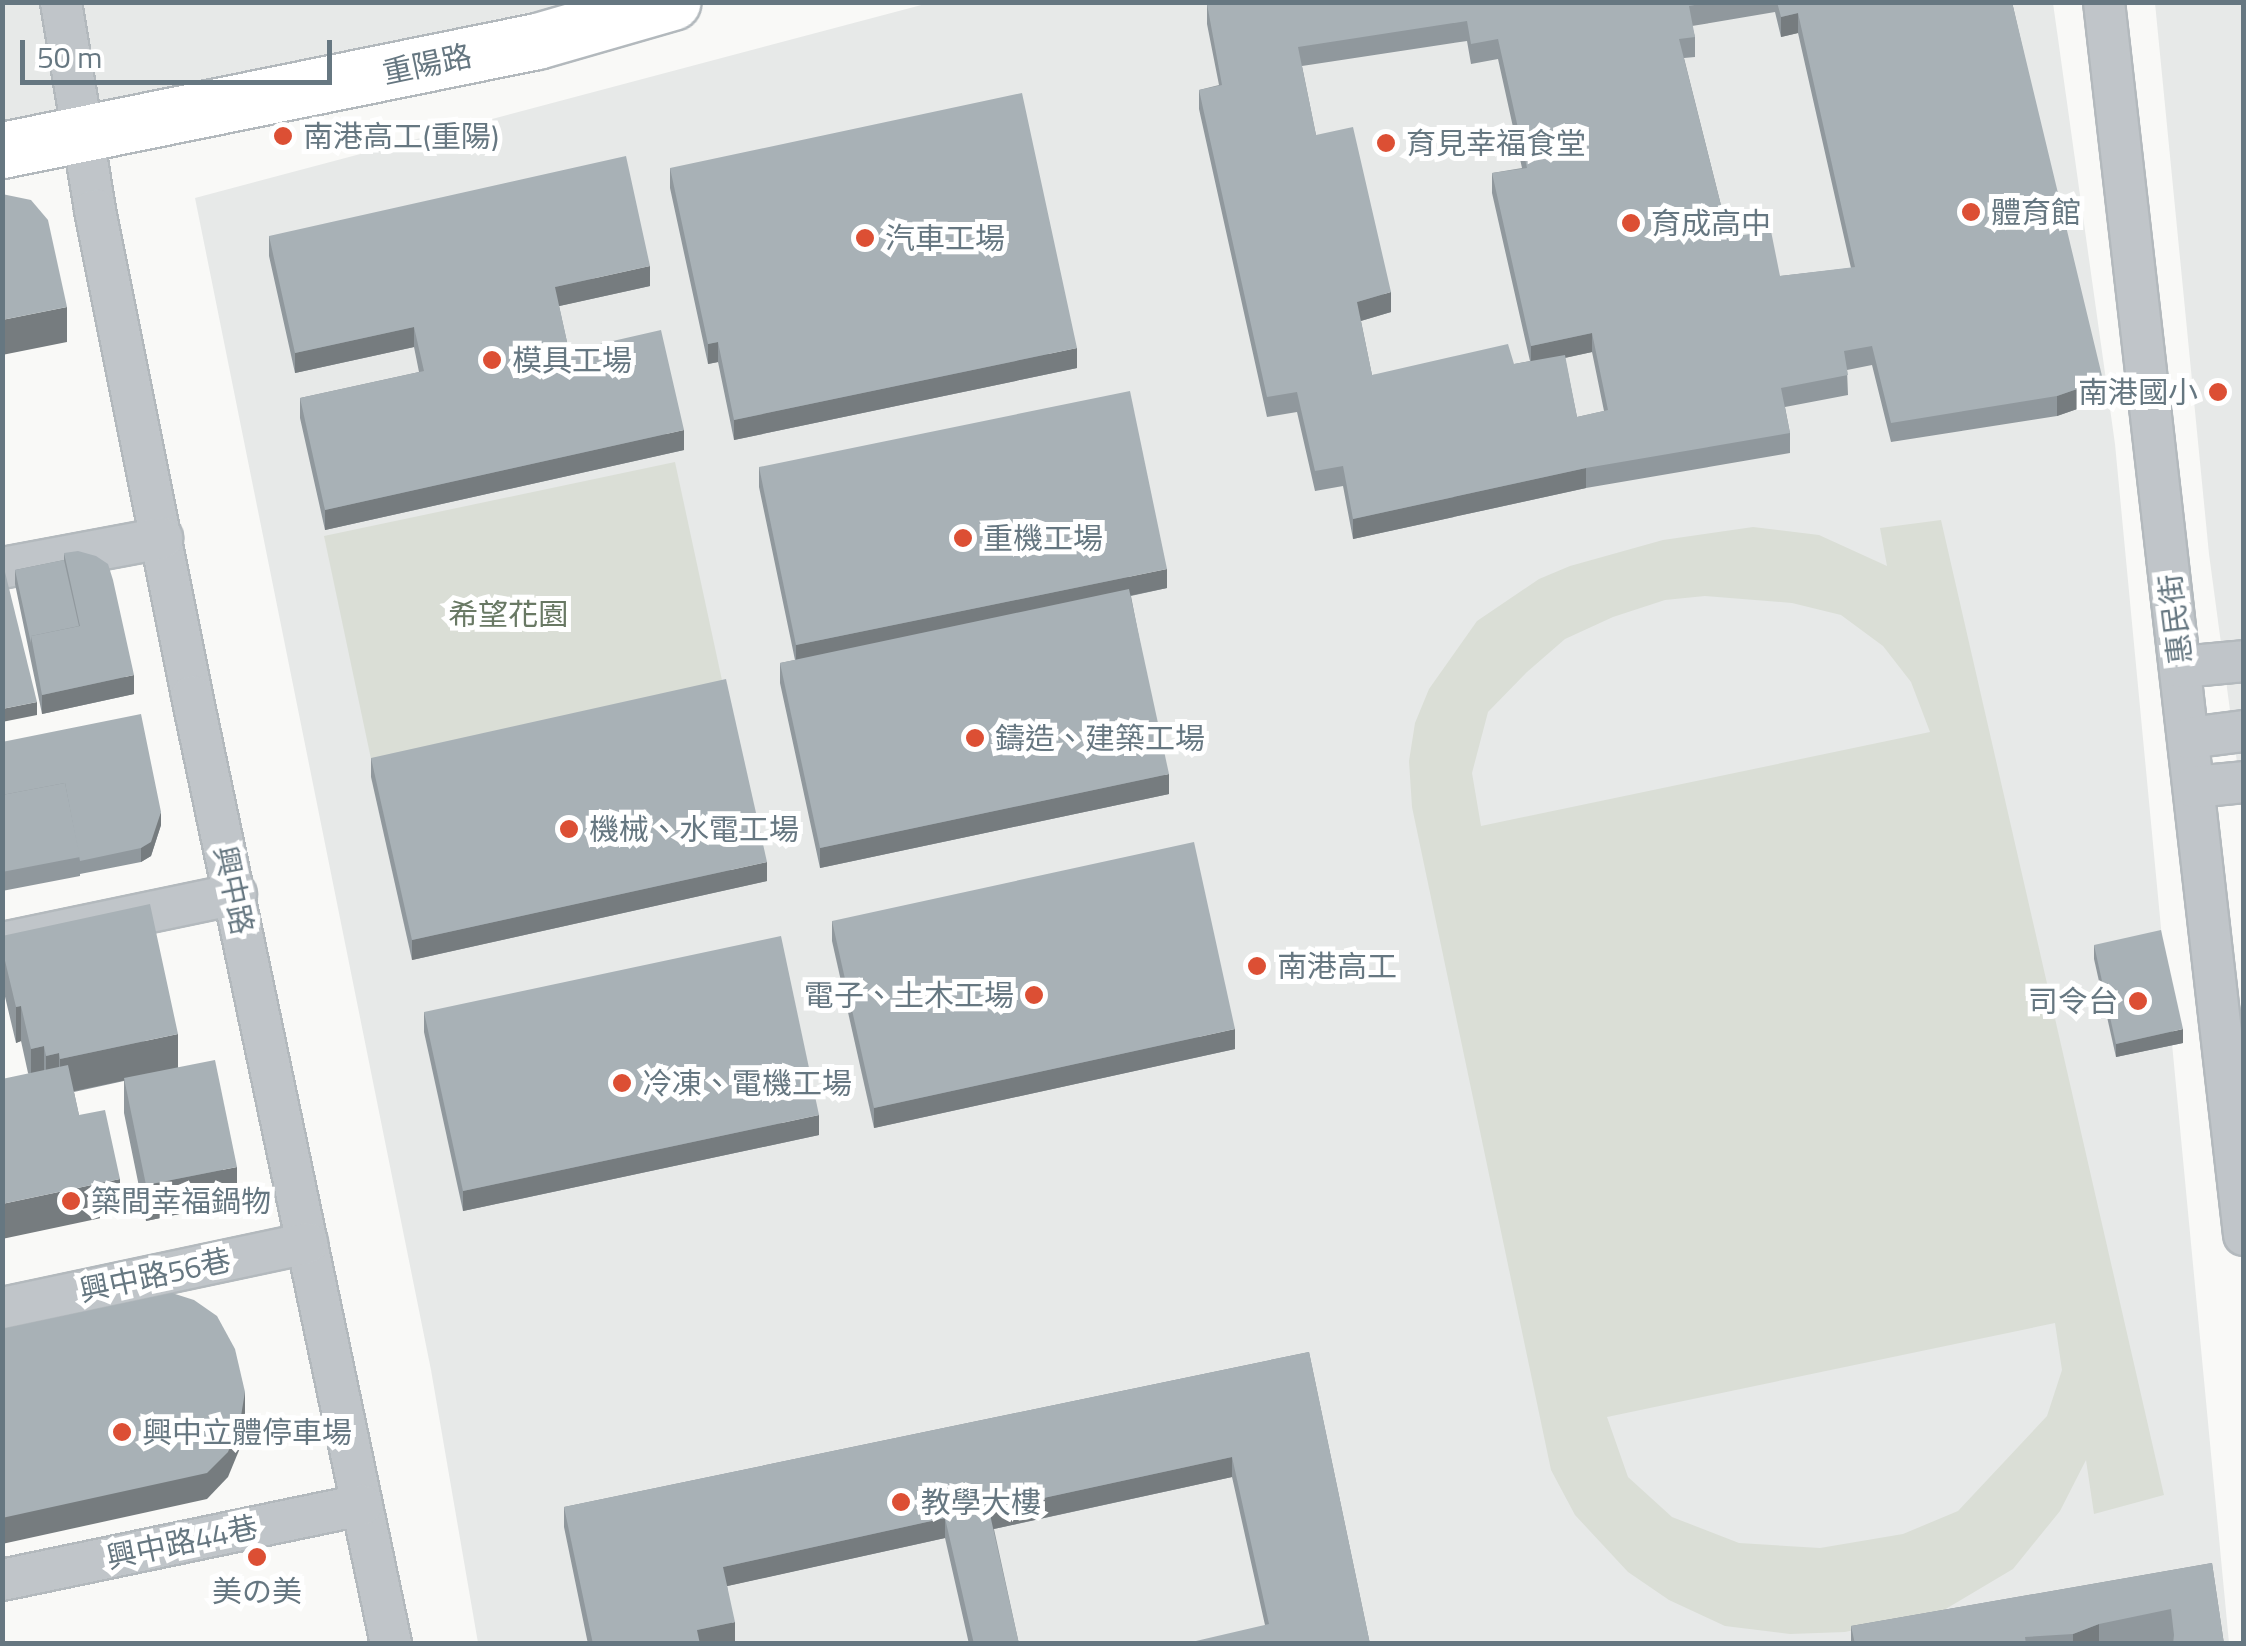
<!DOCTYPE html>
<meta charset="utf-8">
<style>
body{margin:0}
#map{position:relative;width:2246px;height:1646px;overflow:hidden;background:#f9f9f7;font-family:"Titillium Web","Noto Sans TC","Noto Sans JP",sans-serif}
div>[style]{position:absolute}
.built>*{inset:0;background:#e7e9e8}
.green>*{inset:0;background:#daded6}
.roads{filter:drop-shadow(2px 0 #b3b9bd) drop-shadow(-2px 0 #b3b9bd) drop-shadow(0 2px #b3b9bd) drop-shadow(0 -2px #b3b9bd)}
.street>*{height:40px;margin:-20px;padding:0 20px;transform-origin:20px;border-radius:20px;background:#c0c5c9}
.secondary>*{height:55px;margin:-27.5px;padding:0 27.5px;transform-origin:27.5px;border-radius:27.5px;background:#fff}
.wall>*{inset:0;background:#90989d}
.shaded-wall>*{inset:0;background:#767c7f}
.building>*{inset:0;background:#a8b1b6}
.dots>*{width:28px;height:28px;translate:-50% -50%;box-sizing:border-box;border:5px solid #fff;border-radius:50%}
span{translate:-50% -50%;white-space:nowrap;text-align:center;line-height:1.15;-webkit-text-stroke:10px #fff;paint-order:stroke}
.street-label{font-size:30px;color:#667781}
.poi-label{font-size:30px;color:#667781}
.left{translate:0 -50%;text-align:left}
.right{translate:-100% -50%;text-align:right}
.park-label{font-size:30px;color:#697964}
.frame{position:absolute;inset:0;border:5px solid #667781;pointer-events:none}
.scale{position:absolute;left:20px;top:40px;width:312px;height:45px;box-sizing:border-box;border:5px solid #667781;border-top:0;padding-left:12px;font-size:30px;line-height:35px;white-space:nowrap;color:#667781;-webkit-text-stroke:8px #fff;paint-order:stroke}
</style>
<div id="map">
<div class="built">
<i style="clip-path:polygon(3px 2px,572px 3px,3px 128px)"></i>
<i style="clip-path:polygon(929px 3px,2053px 3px,2115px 444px,2229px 1643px,478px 1643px,431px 1370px,195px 198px)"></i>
<i style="clip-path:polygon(2155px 3px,2243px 3px,2243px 807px,2209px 554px)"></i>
</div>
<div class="green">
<i style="clip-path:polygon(675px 462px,723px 685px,371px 759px,324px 536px)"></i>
<i style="clip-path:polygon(evenodd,1941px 520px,2164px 1495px,2094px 1514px,2086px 1460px,2060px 1511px,2013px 1569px,1944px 1610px,1845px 1632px,1790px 1634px,1725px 1626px,1669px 1600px,1628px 1572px,1575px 1515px,1551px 1470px,1412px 807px,1409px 761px,1415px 723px,1429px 689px,1477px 621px,1539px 579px,1570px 566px,1663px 540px,1753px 527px,1819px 535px,1887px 566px,1880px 528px,1941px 520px,1705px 596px,1792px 603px,1841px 615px,1883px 646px,1911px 682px,1930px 732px,1481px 826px,1472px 773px,1488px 712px,1527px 672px,1565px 639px,1613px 617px,1665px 600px,1705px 596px,1941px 520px,2055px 1323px,2062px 1370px,2047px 1416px,1958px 1511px,1903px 1534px,1820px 1548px,1739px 1543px,1672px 1517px,1628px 1477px,1607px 1417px,2055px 1323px)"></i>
</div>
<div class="roads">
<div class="street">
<i style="left:61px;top:2px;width:211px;rotate:80.7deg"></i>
<i style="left:95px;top:210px;width:496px;rotate:78.7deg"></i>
<i style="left:192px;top:696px;width:969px;rotate:78.14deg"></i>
<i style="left:2104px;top:2px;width:1241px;rotate:83.52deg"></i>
<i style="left:2px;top:568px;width:163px;rotate:-10.6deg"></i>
<i style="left:2181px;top:667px;width:63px;rotate:-5.4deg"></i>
<i style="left:2189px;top:738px;width:55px;rotate:-7.3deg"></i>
<i style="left:2194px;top:787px;width:50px;rotate:-5.7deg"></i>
<i style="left:2px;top:943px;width:239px;rotate:-11.8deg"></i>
<i style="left:2px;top:1308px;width:312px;rotate:-12deg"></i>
<i style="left:2px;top:1580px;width:367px;rotate:-11.8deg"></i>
</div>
<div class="secondary">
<i style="left:2px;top:150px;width:546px;rotate:-11.52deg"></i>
<i style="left:537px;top:41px;width:141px;rotate:-16.1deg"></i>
</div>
</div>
<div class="wall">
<i style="clip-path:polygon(evenodd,1215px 2px,2012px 2px,2103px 400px,2057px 416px,1891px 442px,1872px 365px,1847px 370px,1848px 395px,1785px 407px,1790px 433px,1790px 453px,1586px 488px,1353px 539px,1343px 486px,1315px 491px,1297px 412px,1267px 417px,1199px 109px,1199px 90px,1219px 85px,1207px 24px,1207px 4px,1215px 2px,1775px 12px,1781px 37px,1798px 33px,1851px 268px,1780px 276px,1729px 237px,1684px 58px,1695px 57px,1695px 37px,1692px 26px,1775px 12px,1215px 2px,1467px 41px,1471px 64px,1498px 59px,1522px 168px,1492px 173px,1492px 193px,1530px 361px,1514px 364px,1372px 375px,1361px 321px,1391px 312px,1316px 135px,1302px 66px,1467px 41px,1215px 2px,1592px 352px,1604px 411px,1577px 417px,1565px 358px,1592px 352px)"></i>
<i style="clip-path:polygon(670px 168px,1077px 368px,734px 440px,718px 362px,708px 364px,670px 188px)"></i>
<i style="clip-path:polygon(269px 236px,650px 286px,559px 306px,569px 351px,684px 450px,325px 530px,300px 418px,300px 398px,419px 372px,414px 347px,295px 373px,269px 256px)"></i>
<i style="clip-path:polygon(759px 467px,1167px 588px,1131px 596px,1169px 794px,820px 868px,780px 683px,780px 663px,795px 660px,759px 487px)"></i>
<i style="clip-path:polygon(64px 553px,134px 694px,42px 714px,15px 584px,15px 570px,64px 560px)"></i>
<i style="clip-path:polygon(2px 742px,161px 825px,151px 856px,141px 862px,80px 874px,80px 876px,2px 891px)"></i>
<i style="clip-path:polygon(371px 758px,767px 881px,412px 960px,371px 777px)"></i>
<i style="clip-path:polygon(832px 921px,1235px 1049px,874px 1128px,832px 941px)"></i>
<i style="clip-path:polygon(2px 936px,178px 1067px,237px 1202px,146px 1221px,124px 1113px,124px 1081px,74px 1092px,79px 1115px,120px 1214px,28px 1073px,21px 1041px,16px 1043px,2px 984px)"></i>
<i style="clip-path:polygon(2094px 945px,2183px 1043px,2116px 1057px,2094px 959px)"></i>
<i style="clip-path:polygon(424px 1012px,819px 1135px,463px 1211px,424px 1032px)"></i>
<i style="clip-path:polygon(1309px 1352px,1370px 1644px,1265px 1625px,1232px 1477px,994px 1529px,1019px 1644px,969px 1644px,945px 1538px,727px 1586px,735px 1641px,726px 1644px,588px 1644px,564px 1527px,564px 1507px)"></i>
<i style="clip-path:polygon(2212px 1563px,2224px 1644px,1851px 1644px,1851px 1626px)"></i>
</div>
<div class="shaded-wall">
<i style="clip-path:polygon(1798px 13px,1798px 33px,1781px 37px,1781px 17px)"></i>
<i style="clip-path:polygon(650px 266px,650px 286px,555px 307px,555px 287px)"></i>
<i style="clip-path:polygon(1391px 292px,1391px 312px,1357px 322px,1357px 302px)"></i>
<i style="clip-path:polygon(67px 307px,67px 342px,2px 355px,2px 320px)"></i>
<i style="clip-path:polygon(414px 327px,414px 347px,295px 373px,295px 353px)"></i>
<i style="clip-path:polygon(1592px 333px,1592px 352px,1531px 365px,1531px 346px)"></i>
<i style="clip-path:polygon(718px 342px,718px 362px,708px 364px,708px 344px)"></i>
<i style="clip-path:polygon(1077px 348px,1077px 368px,734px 440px,734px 420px)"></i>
<i style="clip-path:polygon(2103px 380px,2103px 400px,2057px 416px,2057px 396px)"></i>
<i style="clip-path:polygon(684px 430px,684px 450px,325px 530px,325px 510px)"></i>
<i style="clip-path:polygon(1586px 468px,1586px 488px,1353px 539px,1353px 519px)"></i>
<i style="clip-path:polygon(1167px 569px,1167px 588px,796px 665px,796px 645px)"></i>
<i style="clip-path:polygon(134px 675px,134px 694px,42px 714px,42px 695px)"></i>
<i style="clip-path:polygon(37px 702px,37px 715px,2px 722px,2px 709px)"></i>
<i style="clip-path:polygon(1169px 774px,1169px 794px,820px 868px,820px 848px)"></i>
<i style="clip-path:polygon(161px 812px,161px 825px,151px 856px,141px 862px,141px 848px)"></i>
<i style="clip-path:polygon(767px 862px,767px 881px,412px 960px,412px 940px)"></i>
<i style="clip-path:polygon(21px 1006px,21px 1041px,16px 1043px,16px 1007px)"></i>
<i style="clip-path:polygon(1235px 1029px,1235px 1049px,874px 1128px,874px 1108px)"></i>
<i style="clip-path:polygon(2183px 1029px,2183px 1043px,2116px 1057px,2116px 1044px)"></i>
<i style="clip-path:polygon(178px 1034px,178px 1069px,60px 1094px,60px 1059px)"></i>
<i style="clip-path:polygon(44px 1046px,44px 1081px,31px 1084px,31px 1049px)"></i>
<i style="clip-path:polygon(59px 1053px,59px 1088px,46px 1091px,46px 1056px)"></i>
<i style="clip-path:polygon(819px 1115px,819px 1135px,463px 1211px,463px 1191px)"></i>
<i style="clip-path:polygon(237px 1167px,237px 1202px,146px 1221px,146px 1185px)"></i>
<i style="clip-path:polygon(120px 1179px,120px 1214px,2px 1239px,2px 1204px)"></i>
<i style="clip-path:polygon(245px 1392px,245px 1417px,240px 1448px,228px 1477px,207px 1499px,2px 1544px,2px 1518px)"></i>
<i style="clip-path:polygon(1232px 1457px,1232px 1477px,989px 1530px,989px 1510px)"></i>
<i style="clip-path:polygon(945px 1518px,945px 1538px,723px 1587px,723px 1567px)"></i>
<i style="clip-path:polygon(735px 1622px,735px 1641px,726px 1644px,697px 1644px,697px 1630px)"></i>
<i style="clip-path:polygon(2099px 1624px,2099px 1644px,2073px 1644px,2073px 1634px)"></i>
</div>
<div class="building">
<i style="clip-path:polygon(evenodd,1215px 2px,1712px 2px,1689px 6px,1695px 37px,1679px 39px,1729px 237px,1771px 231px,1780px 276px,1855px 267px,1798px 13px,1781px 17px,1777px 2px,1847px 2px,1840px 4px,1850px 2px,2012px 2px,2103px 380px,2057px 396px,1891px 423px,1872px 346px,1844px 351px,1848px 375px,1781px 388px,1790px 433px,1586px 468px,1353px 519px,1343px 466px,1315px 471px,1297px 392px,1267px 397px,1199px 90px,1222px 85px,1207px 4px,1215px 2px,1467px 21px,1471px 44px,1498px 39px,1527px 168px,1492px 173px,1531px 346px,1592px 333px,1608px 410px,1577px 417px,1565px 355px,1514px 364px,1508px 344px,1372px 375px,1357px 302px,1391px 292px,1353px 127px,1316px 135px,1298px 47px,1467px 21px)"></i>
<i style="clip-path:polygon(1022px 93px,1077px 348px,734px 420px,718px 342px,708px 344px,670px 168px)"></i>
<i style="clip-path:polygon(626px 156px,650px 266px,555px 287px,569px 351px,661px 330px,684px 430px,325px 510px,300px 398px,424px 371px,414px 327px,295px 353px,269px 236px)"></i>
<i style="clip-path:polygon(2px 194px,31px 200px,48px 220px,67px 307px,2px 320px)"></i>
<i style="clip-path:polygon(1130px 391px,1167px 569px,796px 645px,759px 467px)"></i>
<i style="clip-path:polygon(78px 551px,96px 556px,108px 564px,113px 580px,134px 675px,42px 695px,31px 636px,80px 626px,64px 553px)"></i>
<i style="clip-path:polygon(64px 560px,79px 626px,31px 636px,31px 643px,15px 570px)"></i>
<i style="clip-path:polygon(5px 572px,37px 702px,2px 709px,2px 573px)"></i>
<i style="clip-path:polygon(1129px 589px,1169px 774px,820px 848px,780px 663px)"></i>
<i style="clip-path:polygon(726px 679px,767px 862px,412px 940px,371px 758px)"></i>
<i style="clip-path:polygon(141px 714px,161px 812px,151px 842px,141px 848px,80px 861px,65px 783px,2px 795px,2px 742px)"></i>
<i style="clip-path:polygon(65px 783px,80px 857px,2px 872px,2px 795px)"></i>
<i style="clip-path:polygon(1194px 842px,1235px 1029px,874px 1108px,832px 921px)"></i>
<i style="clip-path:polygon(150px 904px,178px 1034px,60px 1059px,59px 1053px,46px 1056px,44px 1046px,31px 1049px,21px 1006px,16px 1007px,2px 948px,2px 936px)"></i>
<i style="clip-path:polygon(2161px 930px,2183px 1029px,2116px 1044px,2094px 945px)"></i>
<i style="clip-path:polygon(781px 936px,819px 1115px,463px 1191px,424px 1012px)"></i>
<i style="clip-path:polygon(215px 1060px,237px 1167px,146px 1185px,124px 1078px)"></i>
<i style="clip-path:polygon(68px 1065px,79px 1115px,105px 1110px,120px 1179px,2px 1204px,2px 1079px)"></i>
<i style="clip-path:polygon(172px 1293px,194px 1300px,217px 1316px,235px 1349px,245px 1392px,240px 1422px,228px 1452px,207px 1473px,2px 1518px,2px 1329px)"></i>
<i style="clip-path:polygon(1309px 1352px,1370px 1644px,1183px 1644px,1269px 1624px,1232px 1457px,989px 1510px,1019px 1644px,974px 1644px,945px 1518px,723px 1567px,735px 1622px,697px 1630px,700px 1644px,593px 1644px,564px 1507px)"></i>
<i style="clip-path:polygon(2212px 1563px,2224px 1644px,2173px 1644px,2174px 1635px,2171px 1609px,2099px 1624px,2073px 1634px,2025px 1637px,2026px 1644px,1855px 1644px,1851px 1626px)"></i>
</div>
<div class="dots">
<i style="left:283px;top:136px;background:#dc4f34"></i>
<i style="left:1386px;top:143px;background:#dc4f34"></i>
<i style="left:1971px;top:212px;background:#dc4f34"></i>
<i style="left:1631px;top:223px;background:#dc4f34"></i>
<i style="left:865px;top:238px;background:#dc4f34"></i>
<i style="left:492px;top:360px;background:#dc4f34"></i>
<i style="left:2218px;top:392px;background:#dc4f34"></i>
<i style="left:963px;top:538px;background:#dc4f34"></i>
<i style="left:975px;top:738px;background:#dc4f34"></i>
<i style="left:569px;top:829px;background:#dc4f34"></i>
<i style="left:1257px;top:966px;background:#dc4f34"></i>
<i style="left:1034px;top:995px;background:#dc4f34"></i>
<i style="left:2138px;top:1001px;background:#dc4f34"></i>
<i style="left:622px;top:1083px;background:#dc4f34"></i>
<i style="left:71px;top:1201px;background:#dc4f34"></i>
<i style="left:122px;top:1432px;background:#dc4f34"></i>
<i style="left:901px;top:1502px;background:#dc4f34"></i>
<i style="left:257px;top:1557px;background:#dc4f34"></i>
</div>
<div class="street-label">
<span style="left:427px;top:64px;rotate:-12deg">重陽路</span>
<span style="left:2175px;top:619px;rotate:-97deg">惠民街</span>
<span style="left:234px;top:890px;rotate:78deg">興中路</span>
<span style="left:155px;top:1275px;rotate:-12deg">興中路56巷</span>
<span style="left:182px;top:1542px;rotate:-12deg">興中路44巷</span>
</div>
<div class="poi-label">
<span class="left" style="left:303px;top:136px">南港高工(重陽)</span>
<span class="left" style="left:1406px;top:143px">育見幸福食堂</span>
<span class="left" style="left:1991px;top:212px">體育館</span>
<span class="left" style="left:1651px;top:223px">育成高中</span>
<span class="left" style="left:885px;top:238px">汽車工場</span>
<span class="left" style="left:512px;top:360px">模具工場</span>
<span class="right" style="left:2198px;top:392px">南港國小</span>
<span class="left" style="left:983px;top:538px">重機工場</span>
<span class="left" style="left:995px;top:738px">鑄造、建築工場</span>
<span class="left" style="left:589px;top:829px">機械、水電工場</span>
<span class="left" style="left:1277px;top:966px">南港高工</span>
<span class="right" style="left:1014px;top:995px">電子、土木工場</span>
<span class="right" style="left:2118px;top:1001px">司令台</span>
<span class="left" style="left:642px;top:1083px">冷凍、電機工場</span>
<span class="left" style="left:91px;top:1201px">築間幸福鍋物</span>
<span class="left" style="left:142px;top:1432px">興中立體停車場</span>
<span class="left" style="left:921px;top:1502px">教學大樓</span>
<span style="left:257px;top:1591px">美の美</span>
</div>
<div class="park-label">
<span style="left:508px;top:614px">希望花園</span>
</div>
<div class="frame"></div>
<div class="scale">50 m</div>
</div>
